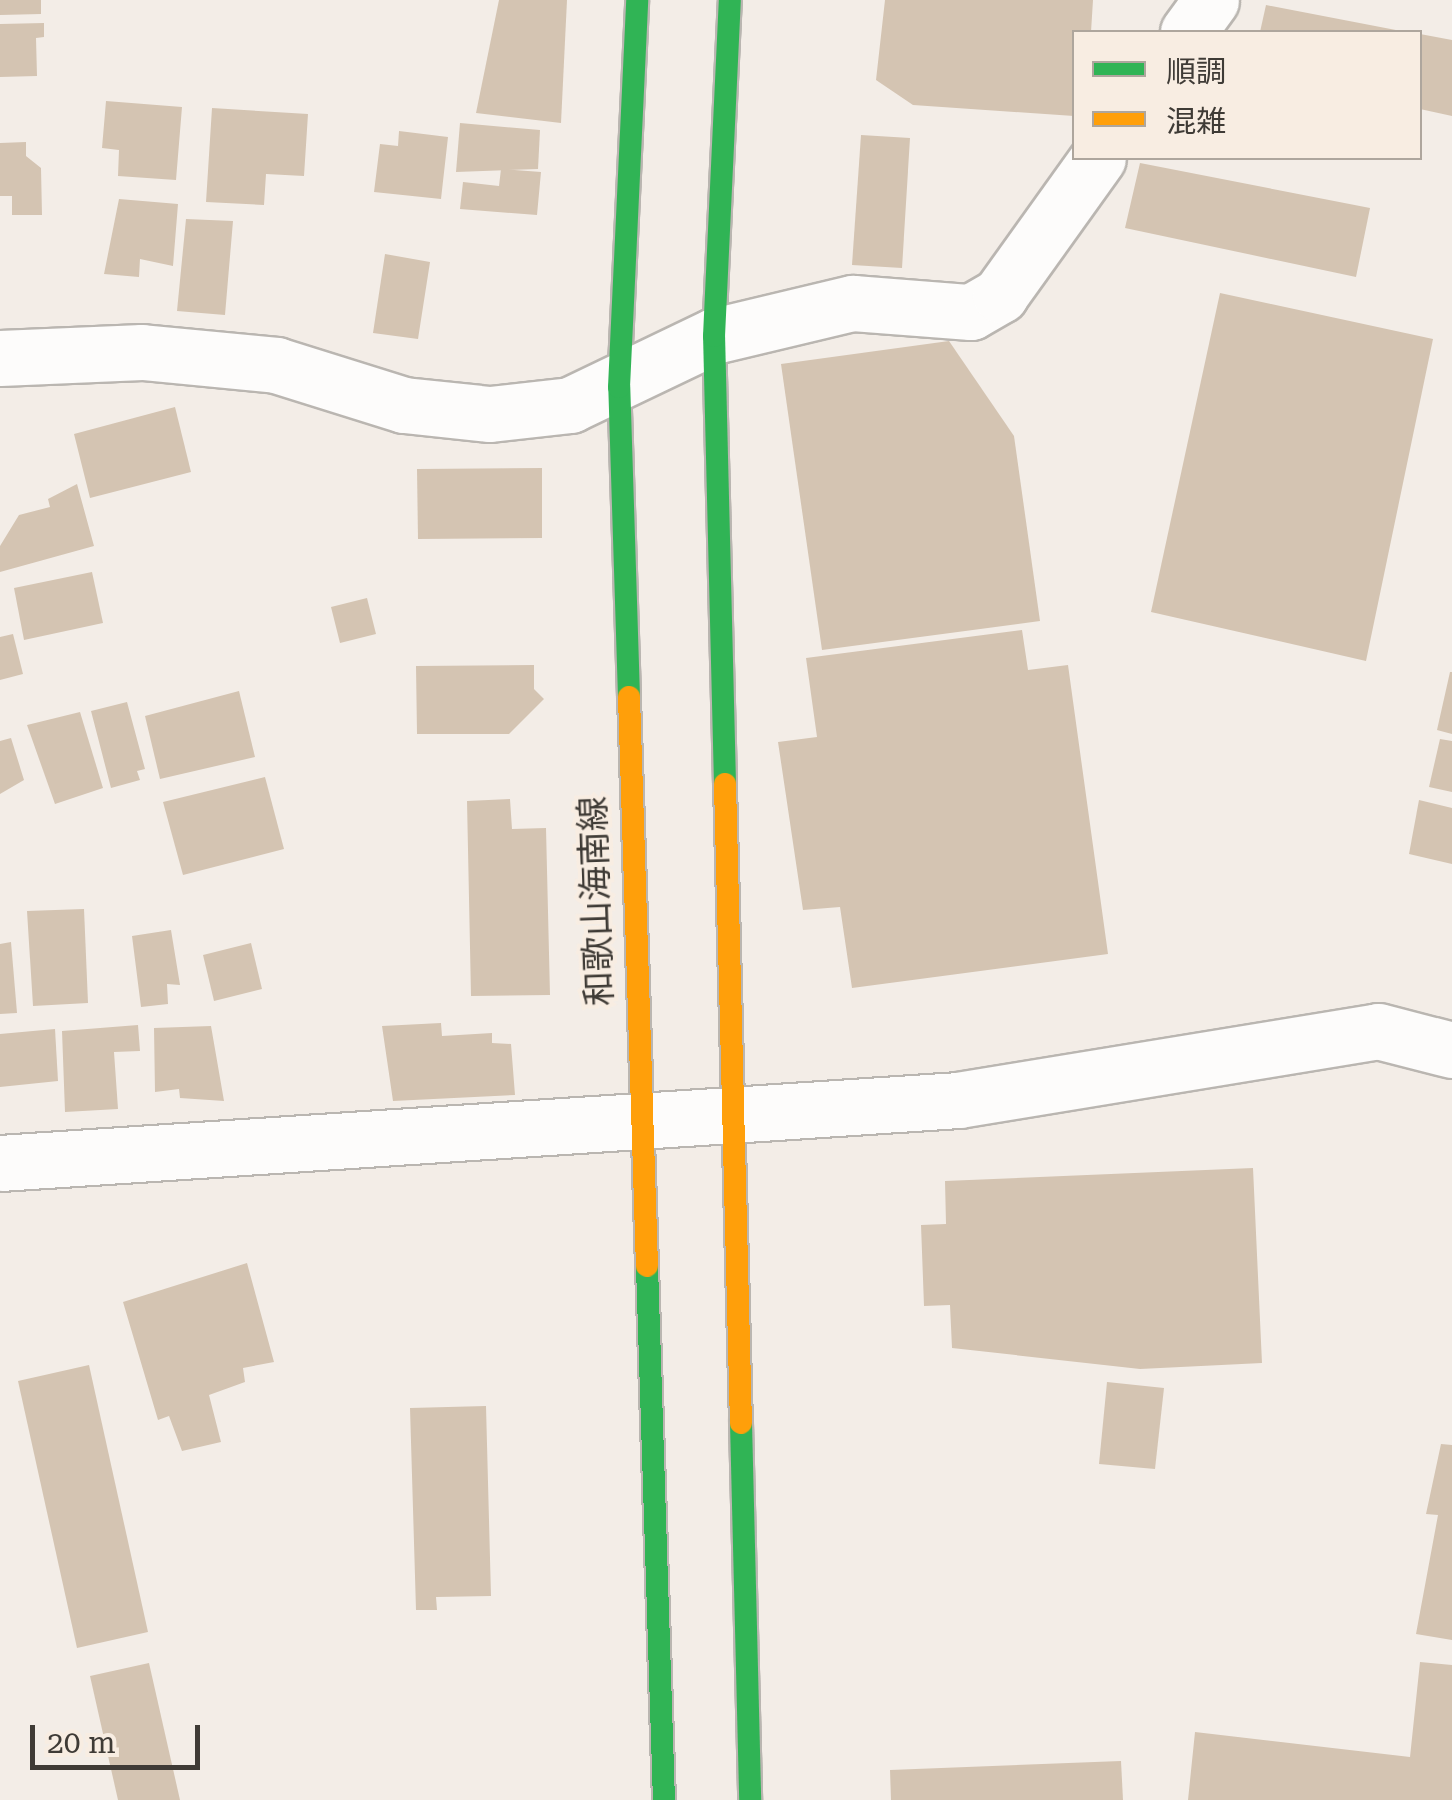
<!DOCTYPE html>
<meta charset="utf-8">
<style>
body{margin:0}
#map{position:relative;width:1452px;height:1800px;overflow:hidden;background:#f3ede7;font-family:"Roboto Serif","Noto Sans JP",serif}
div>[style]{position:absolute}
.building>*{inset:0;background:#d4c4b2}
.roads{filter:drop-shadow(2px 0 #bab6b1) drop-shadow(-2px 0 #bab6b1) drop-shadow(0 2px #bab6b1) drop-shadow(0 -2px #bab6b1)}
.street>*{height:55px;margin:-27.5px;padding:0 27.5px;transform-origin:27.5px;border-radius:27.5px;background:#fdfcfb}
.fast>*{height:22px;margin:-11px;padding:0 11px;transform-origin:11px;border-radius:11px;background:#30b455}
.slow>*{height:22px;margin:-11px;padding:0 11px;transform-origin:11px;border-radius:11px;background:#ff9f0a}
span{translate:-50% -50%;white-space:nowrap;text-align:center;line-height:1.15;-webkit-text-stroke:8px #f8ede2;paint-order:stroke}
.street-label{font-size:35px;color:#3f3b36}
.legend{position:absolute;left:1072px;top:30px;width:350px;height:130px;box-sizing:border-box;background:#f8ede2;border:2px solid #aea69d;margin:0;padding:12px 18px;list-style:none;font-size:30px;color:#3f3b36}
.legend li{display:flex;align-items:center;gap:20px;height:50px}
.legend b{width:50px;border:2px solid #aea69d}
.scale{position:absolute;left:30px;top:1725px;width:170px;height:45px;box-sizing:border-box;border:5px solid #3f3b36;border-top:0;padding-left:12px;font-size:30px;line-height:35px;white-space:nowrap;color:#3f3b36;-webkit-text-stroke:8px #f8ede2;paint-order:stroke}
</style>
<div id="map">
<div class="building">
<i style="clip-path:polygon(0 0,41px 0,41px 14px,0 15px)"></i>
<i style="clip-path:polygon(499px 0,567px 0,561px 123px,476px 113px)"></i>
<i style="clip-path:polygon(885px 0,1093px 0,1091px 32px,1074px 32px,1074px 116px,913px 105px,876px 80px)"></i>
<i style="clip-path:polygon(1266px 5px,1401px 31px,1401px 32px,1260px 32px)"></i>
<i style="clip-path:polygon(44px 23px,44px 37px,36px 38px,37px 76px,0 77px,0 24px)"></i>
<i style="clip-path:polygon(1420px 34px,1452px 40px,1452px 116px,1420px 109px)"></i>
<i style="clip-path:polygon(106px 101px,182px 107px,176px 180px,118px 176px,119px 150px,102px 148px)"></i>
<i style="clip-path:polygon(212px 108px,308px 114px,304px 176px,266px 174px,264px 205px,206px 202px)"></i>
<i style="clip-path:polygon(460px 123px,540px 130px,538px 169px,456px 172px)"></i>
<i style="clip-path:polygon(399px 131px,448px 137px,441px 199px,374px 192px,380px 144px,398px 146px)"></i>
<i style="clip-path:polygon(861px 135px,910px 138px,902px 268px,852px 265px)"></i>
<i style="clip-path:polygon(26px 142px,26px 156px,41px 168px,42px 215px,12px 215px,12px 196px,0 196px,0 143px)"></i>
<i style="clip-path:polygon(1140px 163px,1370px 208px,1356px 277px,1125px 228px)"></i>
<i style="clip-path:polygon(501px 169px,541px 172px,537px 215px,460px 209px,463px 182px,499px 186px)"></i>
<i style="clip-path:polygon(119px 199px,178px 204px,173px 266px,140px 259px,139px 277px,104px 274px)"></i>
<i style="clip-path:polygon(186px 219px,233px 221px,225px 315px,177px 311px)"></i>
<i style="clip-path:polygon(385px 254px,430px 262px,418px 339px,373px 333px)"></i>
<i style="clip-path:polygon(1220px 293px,1433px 339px,1366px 661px,1151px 612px)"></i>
<i style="clip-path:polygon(949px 341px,1014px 436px,1040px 621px,822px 650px,781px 364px)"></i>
<i style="clip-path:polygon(175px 407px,191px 472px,90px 498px,74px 434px)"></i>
<i style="clip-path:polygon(542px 468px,542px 538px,418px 539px,417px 469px)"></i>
<i style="clip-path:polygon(77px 484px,94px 546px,0 572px,0 546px,19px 515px,50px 507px,48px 499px)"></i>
<i style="clip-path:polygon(92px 572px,103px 623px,24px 640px,14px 588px)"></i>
<i style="clip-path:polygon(367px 598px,376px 634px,340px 643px,331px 607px)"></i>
<i style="clip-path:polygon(1022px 630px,1028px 670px,1068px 665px,1108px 954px,852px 988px,840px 907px,803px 910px,778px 742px,817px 737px,806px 658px)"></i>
<i style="clip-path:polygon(13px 634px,23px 674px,0 680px,0 637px)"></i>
<i style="clip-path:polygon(534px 665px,534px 689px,544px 699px,509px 734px,417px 734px,416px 666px)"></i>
<i style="clip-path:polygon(1450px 672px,1452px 672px,1452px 734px,1437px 730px)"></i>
<i style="clip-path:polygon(239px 691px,255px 757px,160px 779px,145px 716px)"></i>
<i style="clip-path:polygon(127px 702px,145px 769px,137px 771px,140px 780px,111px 788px,91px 711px)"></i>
<i style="clip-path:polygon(80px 712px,103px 788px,55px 804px,27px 725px)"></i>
<i style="clip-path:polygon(11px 738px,24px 780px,0 794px,0 741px)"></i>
<i style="clip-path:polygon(1440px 739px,1452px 741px,1452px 792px,1429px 787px)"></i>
<i style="clip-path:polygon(265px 777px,284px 849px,183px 875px,163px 802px)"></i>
<i style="clip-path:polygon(510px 799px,512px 829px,546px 828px,550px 995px,471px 996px,467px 801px)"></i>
<i style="clip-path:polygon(1419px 800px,1452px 808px,1452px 864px,1409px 854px)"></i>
<i style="clip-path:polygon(84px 909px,88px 1003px,33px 1006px,27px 911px)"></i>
<i style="clip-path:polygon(171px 930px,180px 985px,167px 984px,168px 1004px,141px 1007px,132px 936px)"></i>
<i style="clip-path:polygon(11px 942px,17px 1013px,0 1014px,0 944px)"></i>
<i style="clip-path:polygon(251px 943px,262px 989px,214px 1001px,203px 955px)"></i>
<i style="clip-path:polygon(441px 1023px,442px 1036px,492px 1033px,492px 1043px,511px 1044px,515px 1095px,393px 1101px,382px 1026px)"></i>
<i style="clip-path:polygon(138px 1025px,140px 1051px,114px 1052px,118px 1109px,65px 1112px,62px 1031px)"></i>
<i style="clip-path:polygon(211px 1026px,224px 1101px,180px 1098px,179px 1089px,155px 1092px,154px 1028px)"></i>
<i style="clip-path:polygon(55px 1029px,58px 1081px,0 1087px,0 1034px)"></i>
<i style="clip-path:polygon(1253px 1168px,1262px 1363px,1140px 1369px,952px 1348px,950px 1305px,924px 1306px,921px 1225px,946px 1224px,945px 1181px)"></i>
<i style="clip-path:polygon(247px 1263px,274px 1362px,243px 1368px,245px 1382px,209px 1395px,221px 1442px,182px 1451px,169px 1416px,158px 1420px,123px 1302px)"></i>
<i style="clip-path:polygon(89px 1365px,148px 1632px,77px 1648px,18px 1381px)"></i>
<i style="clip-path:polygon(1107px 1382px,1164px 1388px,1155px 1469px,1099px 1464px)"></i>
<i style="clip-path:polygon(486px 1406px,491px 1596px,436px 1597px,437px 1610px,416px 1610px,410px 1408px)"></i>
<i style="clip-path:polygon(1441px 1444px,1452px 1445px,1452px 1640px,1416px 1634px,1438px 1515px,1426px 1514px)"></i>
<i style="clip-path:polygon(1420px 1662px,1452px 1665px,1452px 1800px,1188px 1800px,1195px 1732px,1410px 1757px)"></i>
<i style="clip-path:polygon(149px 1663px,180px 1800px,118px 1800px,90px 1676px)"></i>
<i style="clip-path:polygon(1121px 1761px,1123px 1800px,891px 1800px,890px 1770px)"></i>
</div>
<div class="roads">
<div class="street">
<i style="left:1188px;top:32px;width:39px;rotate:-54deg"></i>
<i style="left:0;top:358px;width:142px;rotate:-2.4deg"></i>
<i style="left:142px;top:352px;width:135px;rotate:5.5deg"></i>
<i style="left:276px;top:365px;width:134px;rotate:17.4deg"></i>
<i style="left:404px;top:405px;width:86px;rotate:6deg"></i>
<i style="left:490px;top:414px;width:81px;rotate:-6.4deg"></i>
<i style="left:570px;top:405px;width:160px;rotate:-25.6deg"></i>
<i style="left:714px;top:336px;width:143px;rotate:-13.4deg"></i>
<i style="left:853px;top:303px;width:118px;rotate:4.4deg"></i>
<i style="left:971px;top:312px;width:34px;rotate:-30deg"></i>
<i style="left:1000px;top:295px;width:168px;rotate:-54.4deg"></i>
<i style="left:0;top:1163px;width:960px;rotate:-3.76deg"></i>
<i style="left:958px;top:1100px;width:426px;rotate:-9.3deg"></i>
<i style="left:1378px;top:1031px;width:76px;rotate:14.4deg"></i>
</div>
<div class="fast">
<i style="left:629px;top:697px;width:310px;rotate:-91.8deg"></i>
<i style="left:619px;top:387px;width:387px;rotate:-87.3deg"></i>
<i style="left:725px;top:784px;width:448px;rotate:-91.4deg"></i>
<i style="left:714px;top:336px;width:336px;rotate:-87.3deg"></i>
<i style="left:647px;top:1266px;width:534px;rotate:88.18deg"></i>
<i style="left:741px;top:1423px;width:377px;rotate:88.6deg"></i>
</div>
<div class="slow">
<i style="left:629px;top:697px;width:569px;rotate:88.19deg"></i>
<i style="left:725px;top:784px;width:639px;rotate:88.57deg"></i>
</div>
</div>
<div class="street-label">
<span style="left:597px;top:901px;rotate:-92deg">和歌山海南線</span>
</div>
<ul class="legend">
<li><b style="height:12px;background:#30b455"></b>順調</li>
<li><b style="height:12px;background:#ff9f0a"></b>混雑</li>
</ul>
<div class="scale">20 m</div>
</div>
